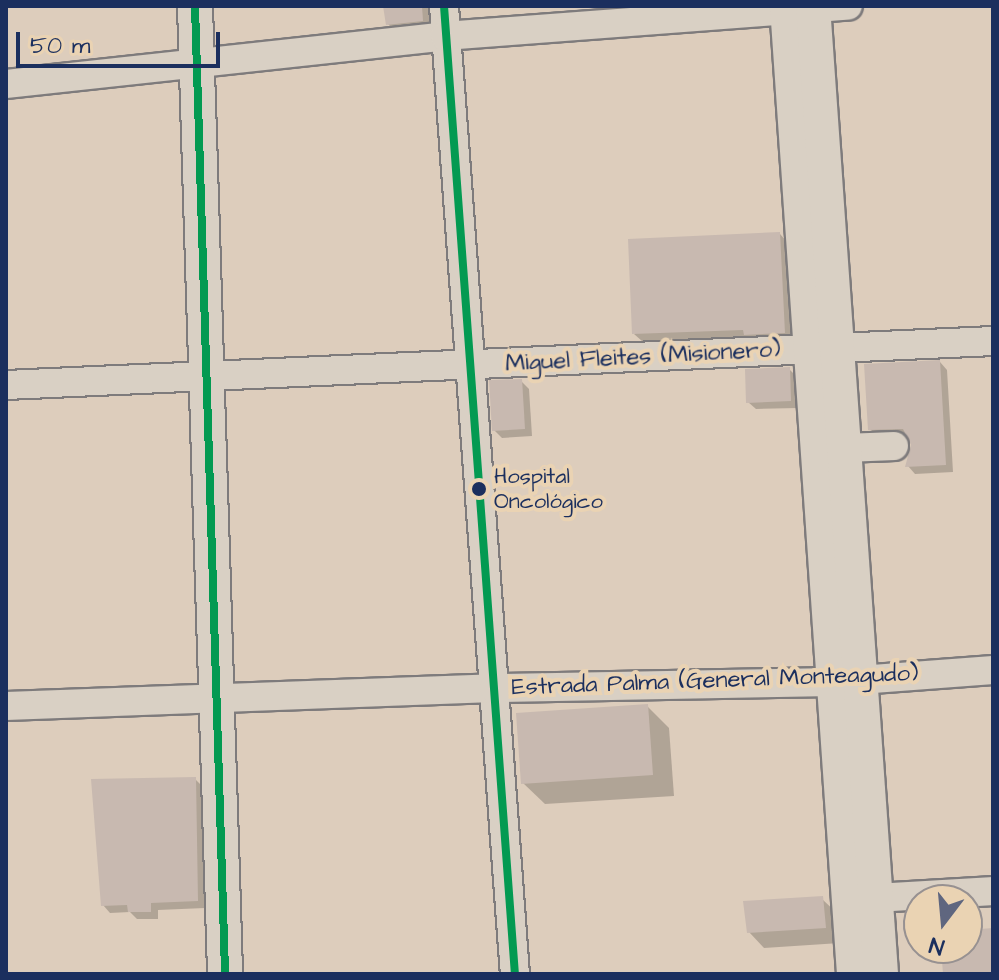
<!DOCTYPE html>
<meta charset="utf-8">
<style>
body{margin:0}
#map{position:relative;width:999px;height:980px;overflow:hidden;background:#ddcdbc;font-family:"Architects Daughter",sans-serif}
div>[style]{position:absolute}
.shadow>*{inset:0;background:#0003}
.building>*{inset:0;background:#c8b9b0}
.roads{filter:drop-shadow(2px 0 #7e7b7c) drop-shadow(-2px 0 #7e7b7c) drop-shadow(0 2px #7e7b7c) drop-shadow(0 -2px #7e7b7c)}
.minor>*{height:28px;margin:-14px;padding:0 14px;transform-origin:14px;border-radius:14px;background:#d9d0c4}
.major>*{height:34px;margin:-17px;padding:0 17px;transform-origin:17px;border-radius:17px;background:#d9d0c4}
.bus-1>*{height:8px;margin:-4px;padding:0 4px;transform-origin:4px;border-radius:4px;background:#039a52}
.dots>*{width:22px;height:22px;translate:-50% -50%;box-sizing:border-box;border:4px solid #ead3b3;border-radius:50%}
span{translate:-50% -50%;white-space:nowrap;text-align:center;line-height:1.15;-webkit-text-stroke:8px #ead3b3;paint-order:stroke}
.bus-label{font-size:22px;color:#1b2f5e}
.left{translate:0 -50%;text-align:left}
.street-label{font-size:24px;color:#1b2f5e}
.frame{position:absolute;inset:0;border:8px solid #1b2f5e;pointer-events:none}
.north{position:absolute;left:903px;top:884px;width:80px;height:80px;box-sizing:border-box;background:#ead3b3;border:2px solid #979191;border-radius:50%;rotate:196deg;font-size:22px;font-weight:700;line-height:32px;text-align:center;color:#1b2f5e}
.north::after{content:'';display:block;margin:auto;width:28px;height:36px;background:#5f667f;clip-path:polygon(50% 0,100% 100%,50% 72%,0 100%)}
.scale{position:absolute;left:16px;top:32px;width:204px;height:36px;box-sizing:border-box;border:4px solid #1b2f5e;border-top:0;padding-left:10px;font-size:24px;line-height:28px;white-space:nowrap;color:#1b2f5e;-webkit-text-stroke:6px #ead3b3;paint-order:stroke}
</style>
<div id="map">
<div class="shadow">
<i style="clip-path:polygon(391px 6px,429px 6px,432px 30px,397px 34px,388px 24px)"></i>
<i style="clip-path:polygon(780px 234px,787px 242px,792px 340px,753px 342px,748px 337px,642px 341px,634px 334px)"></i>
<i style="clip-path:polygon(940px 362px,947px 370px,953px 472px,915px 474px,908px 466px,913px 444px,909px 436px,878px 437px,870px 429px)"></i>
<i style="clip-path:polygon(789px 369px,797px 377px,798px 408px,756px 409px,748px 402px)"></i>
<i style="clip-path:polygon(521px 381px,529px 389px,532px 436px,502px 438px,494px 430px)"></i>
<i style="clip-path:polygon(647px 706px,669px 728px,674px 796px,545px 804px,523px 783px)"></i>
<i style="clip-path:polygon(195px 779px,203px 787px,205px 908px,158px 910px,158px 919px,137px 919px,130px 912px,110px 913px,103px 905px)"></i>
<i style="clip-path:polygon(822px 899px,838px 914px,840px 943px,764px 948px,749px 932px)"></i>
</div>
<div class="building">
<i style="clip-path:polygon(383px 6px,422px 6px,423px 21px,386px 25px)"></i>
<i style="clip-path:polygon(780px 232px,785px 333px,744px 335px,743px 330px,632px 334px,628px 239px)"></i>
<i style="clip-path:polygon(940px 360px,946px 465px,905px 467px,911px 445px,903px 429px,868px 430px,864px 364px)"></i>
<i style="clip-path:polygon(790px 367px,791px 401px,746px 403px,745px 369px)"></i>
<i style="clip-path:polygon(522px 379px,525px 429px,492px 431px,489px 380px)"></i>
<i style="clip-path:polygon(648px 704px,653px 775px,521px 784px,516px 713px)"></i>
<i style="clip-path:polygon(196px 777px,198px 901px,151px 903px,151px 912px,128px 912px,127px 905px,101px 906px,91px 779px)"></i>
<i style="clip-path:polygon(823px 896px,826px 928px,747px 933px,743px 901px)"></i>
<i style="clip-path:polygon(993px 928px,993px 974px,943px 974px,941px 948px,967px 948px,967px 930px)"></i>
</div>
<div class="roads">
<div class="minor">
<i style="left:444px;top:6px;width:971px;rotate:85.81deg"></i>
<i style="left:6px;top:84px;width:442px;rotate:-6.2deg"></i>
<i style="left:445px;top:36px;width:404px;rotate:-4.3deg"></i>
<i style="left:6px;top:385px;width:988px;rotate:-2.55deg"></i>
<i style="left:846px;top:448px;width:48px;rotate:-2.4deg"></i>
<i style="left:6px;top:706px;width:488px;rotate:-2.1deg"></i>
<i style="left:494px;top:688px;width:339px;rotate:-1deg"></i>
<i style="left:833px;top:682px;width:160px;rotate:-4.3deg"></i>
<i style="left:876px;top:898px;width:117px;rotate:-3.4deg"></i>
</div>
<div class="major">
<i style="left:195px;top:6px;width:968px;rotate:88.22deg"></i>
<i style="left:787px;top:6px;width:970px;rotate:86.04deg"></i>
<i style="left:813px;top:6px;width:970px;rotate:85.98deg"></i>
</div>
</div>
<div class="bus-1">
<i style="left:195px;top:6px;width:968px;rotate:88.22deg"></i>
<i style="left:444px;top:6px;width:971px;rotate:85.81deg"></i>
</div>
<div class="dots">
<i style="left:479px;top:489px;background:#1b2f5e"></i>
</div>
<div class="bus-label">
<span class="left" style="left:494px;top:489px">Hospital<br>Oncológico</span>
</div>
<div class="street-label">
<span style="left:643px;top:357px;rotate:-3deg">Miguel Fleites (Misionero)</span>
<span style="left:715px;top:681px;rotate:-2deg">Estrada Palma (General Monteagudo)</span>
</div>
<div class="frame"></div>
<div class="north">N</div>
<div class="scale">50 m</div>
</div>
